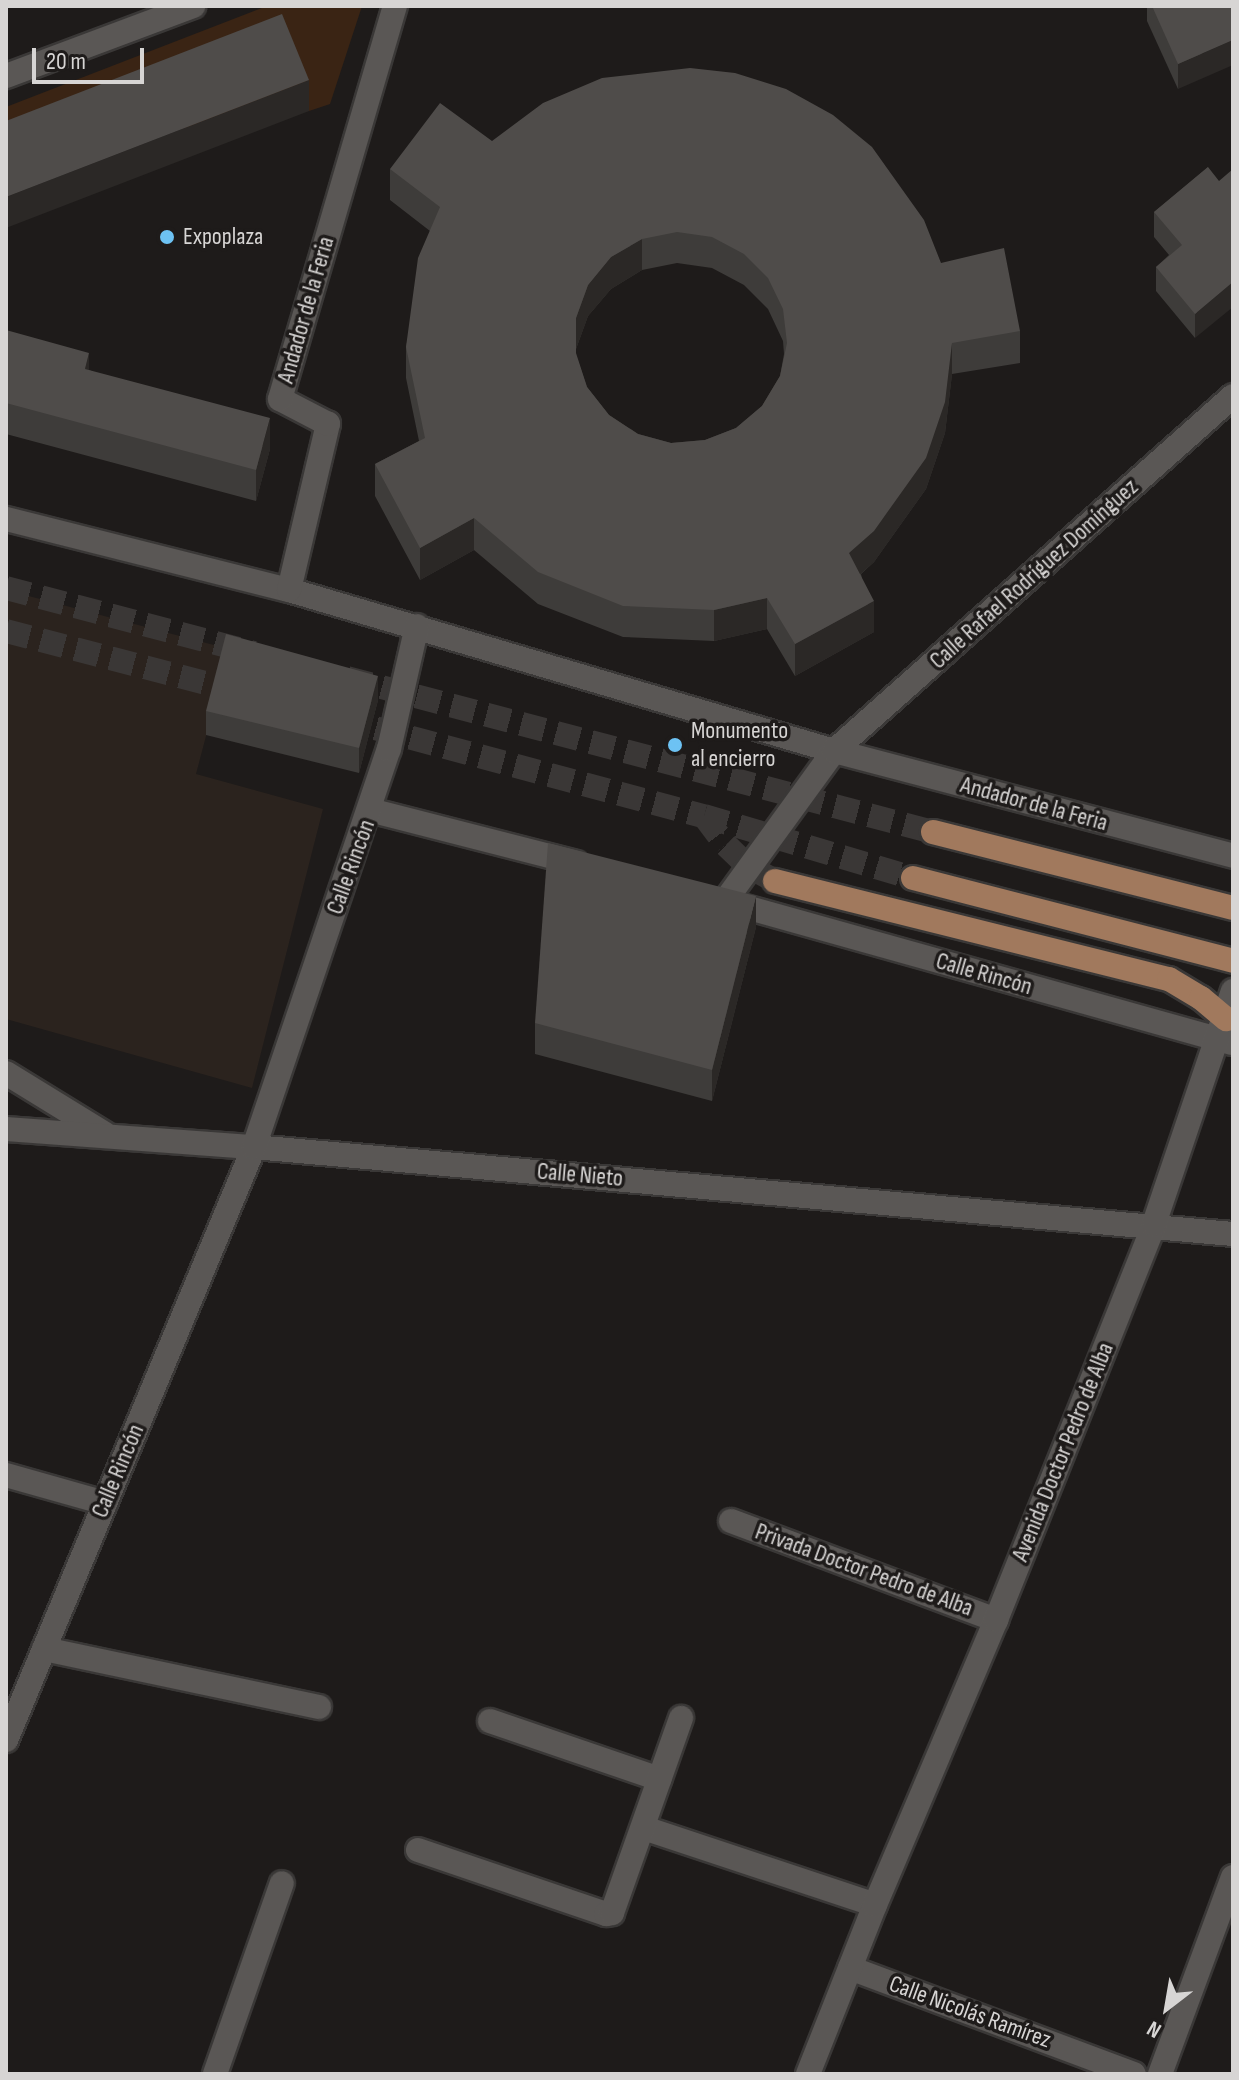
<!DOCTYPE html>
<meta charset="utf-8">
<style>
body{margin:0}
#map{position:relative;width:1239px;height:2080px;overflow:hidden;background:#1e1b1a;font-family:"Sofia Sans Condensed",sans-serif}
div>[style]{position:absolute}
.built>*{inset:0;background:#2b231e}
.green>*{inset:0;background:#3a2414}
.major-tunnel>*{height:24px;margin-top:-12px;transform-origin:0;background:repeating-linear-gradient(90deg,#3a3736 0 24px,transparent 0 36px)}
.roads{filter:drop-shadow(2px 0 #3a3837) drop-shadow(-2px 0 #3a3837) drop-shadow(0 2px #3a3837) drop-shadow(0 -2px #3a3837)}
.minor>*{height:24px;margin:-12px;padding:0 12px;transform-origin:12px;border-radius:12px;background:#5a5755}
.major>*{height:24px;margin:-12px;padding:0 12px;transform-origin:12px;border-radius:12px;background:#a1795d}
.wall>*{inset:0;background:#3e3c3a}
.shaded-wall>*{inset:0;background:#2b2826}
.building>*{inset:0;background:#4f4c4a}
.dots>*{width:22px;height:22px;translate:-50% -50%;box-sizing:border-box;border:4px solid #1e1b1a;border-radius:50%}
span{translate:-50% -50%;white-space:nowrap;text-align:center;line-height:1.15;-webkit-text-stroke:7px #1e1b1a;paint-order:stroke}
.poi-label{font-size:24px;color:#d7d5d4}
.left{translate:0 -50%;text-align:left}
.street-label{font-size:24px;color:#d7d5d4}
.frame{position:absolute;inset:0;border:8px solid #d7d5d4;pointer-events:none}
.north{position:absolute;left:1127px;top:1968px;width:80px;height:80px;-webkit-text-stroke:6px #1e1b1a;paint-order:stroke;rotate:211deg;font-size:22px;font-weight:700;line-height:32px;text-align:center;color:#d7d5d4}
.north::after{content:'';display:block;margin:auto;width:28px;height:36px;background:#d7d5d4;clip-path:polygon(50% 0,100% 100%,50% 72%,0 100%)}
.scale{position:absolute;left:32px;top:48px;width:112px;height:36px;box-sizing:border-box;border:4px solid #d7d5d4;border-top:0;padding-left:10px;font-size:24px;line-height:28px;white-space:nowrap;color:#d7d5d4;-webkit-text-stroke:6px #1e1b1a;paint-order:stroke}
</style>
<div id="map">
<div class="built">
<i style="clip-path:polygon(6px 590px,229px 649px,196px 774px,323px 809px,252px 1088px,6px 1019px)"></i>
</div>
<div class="green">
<i style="clip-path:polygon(267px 6px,362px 6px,330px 104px,309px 111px,6px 152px,6px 107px)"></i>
</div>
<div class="major-tunnel">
<i style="left:6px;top:588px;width:256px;rotate:14.7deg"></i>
<i style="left:6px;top:631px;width:246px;rotate:14.6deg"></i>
<i style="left:347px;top:678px;width:606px;rotate:14.72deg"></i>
<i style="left:341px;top:719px;width:376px;rotate:15deg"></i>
<i style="left:704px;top:816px;width:218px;rotate:16.5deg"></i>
<i style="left:704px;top:816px;width:36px;rotate:53deg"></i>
<i style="left:726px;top:845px;width:30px;rotate:44deg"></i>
<i style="left:748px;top:866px;width:31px;rotate:29deg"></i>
</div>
<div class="roads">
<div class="minor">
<i style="left:6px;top:76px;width:200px;rotate:-20.5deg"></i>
<i style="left:6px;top:519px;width:292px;rotate:14.1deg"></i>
<i style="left:289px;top:590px;width:568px;rotate:16.46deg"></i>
<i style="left:834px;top:751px;width:413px;rotate:14.7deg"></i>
<i style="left:289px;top:590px;width:171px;rotate:-76.8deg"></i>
<i style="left:328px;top:424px;width:54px;rotate:-152.5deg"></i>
<i style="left:280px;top:399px;width:409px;rotate:-73.7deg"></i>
<i style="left:370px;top:810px;width:213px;rotate:14.4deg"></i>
<i style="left:724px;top:901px;width:527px;rotate:15.62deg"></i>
<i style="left:725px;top:901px;width:185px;rotate:-54deg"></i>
<i style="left:834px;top:751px;width:534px;rotate:-41.66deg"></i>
<i style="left:6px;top:1073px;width:116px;rotate:31.6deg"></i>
<i style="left:6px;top:1129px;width:249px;rotate:4.2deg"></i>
<i style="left:254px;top:1147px;width:983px;rotate:5.08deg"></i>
<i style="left:6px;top:1475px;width:103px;rotate:15.8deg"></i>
<i style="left:731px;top:1521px;width:283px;rotate:20.5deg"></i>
<i style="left:44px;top:1649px;width:281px;rotate:11.9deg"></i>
<i style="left:490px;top:1721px;width:179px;rotate:18.9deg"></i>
<i style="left:6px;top:1740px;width:643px;rotate:-67.3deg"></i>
<i style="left:254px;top:1147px;width:420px;rotate:-71.3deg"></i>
<i style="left:389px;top:749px;width:126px;rotate:-77.2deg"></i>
<i style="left:644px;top:1828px;width:243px;rotate:18.4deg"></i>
<i style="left:418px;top:1850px;width:199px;rotate:18.8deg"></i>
<i style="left:606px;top:1914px;width:6px;rotate:-9deg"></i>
<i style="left:612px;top:1913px;width:207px;rotate:-70.5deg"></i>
<i style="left:850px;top:1968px;width:303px;rotate:20.5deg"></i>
<i style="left:215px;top:2074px;width:202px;rotate:-70.7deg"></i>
<i style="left:808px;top:2074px;width:182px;rotate:-68.4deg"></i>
<i style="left:875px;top:1905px;width:310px;rotate:-67deg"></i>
<i style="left:996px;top:1620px;width:426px;rotate:-68.2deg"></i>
<i style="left:1154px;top:1224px;width:246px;rotate:-71.3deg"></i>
<i style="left:1160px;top:2074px;width:210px;rotate:-69.7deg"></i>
</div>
<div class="major">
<i style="left:933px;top:832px;width:309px;rotate:14.2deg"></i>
<i style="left:913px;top:878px;width:331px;rotate:14.5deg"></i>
<i style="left:775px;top:881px;width:406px;rotate:14deg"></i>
<i style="left:1169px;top:979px;width:37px;rotate:31deg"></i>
<i style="left:1201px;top:998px;width:33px;rotate:40deg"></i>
</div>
</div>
<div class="wall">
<i style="clip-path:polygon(1147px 6px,1233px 6px,1178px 89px,1147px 21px)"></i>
<i style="clip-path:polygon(evenodd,492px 141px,941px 263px,1020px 331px,1020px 363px,952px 374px,945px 433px,926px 489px,874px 562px,861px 574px,874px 632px,795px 676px,767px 629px,714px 641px,623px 637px,538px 604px,474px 550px,420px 580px,375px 496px,375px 464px,419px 441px,406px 378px,406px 347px,430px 231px,390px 200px,390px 169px,492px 141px,677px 263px,712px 268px,744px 285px,768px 309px,783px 341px,784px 354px,780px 376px,762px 406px,736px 428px,705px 440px,671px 443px,638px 434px,609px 415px,587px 387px,576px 355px,576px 349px,588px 316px,611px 289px,642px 270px,677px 263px)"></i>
<i style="clip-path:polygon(1208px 167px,1195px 338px,1156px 291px,1156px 267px,1169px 255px,1154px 237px,1154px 212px)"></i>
<i style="clip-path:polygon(6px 330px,89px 370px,270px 449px,256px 501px,6px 434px)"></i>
<i style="clip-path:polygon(378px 700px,359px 773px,206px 735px,206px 711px)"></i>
<i style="clip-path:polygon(756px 927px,712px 1101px,535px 1054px,535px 1023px)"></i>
</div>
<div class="shaded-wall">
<i style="clip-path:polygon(1233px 40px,1233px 65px,1178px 89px,1178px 64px)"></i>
<i style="clip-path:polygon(309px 80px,309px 111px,6px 228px,6px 197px)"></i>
<i style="clip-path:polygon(642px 239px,642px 270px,611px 289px,588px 316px,576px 349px,576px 318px,588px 285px,611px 257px)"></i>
<i style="clip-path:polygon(1233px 282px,1233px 307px,1195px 338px,1195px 314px)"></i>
<i style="clip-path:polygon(952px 343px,952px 374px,945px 433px,926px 489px,874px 562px,849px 584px,849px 553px)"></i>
<i style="clip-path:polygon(89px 353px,89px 384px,85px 369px)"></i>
<i style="clip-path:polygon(270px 418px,270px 449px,256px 501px,256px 470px)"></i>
<i style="clip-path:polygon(474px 518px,474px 550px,420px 580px,420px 548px)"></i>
<i style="clip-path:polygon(767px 598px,767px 629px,714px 641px,714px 610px)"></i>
<i style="clip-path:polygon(874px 601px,874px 632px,795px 676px,795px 644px)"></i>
<i style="clip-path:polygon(378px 676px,378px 700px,359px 773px,359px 748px)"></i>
<i style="clip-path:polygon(756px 896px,756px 927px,712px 1101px,712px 1070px)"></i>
</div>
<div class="building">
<i style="clip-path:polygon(1152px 6px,1233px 6px,1233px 40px,1178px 64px)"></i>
<i style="clip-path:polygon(282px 14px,309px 80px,6px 197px,6px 121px)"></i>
<i style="clip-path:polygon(evenodd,690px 68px,735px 73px,786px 89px,833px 115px,872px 147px,924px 220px,941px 263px,1004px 248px,1020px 331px,952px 343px,945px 402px,926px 458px,874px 531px,849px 553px,874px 601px,795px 644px,767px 598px,714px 610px,623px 606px,538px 572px,474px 518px,420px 548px,375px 464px,425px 438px,406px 347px,418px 258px,440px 207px,390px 169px,440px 103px,492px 141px,543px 103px,602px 78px,690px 68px,677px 232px,712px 237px,744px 254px,768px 278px,783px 309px,787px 343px,780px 376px,762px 406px,736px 428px,705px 440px,671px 443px,638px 434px,609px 415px,587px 387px,576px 353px,576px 318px,588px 285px,611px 257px,642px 239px,677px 232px)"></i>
<i style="clip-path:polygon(1208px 167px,1219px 181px,1233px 169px,1233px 282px,1195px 314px,1156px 267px,1182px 245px,1154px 212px)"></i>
<i style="clip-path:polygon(6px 330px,89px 353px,85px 369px,270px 418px,256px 470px,6px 403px)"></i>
<i style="clip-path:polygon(226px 634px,378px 676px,359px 748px,206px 711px)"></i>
<i style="clip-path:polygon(548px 843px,756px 896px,712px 1070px,535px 1023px)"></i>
</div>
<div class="dots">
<i style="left:167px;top:237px;background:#6dc2f3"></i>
<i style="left:675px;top:745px;background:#6dc2f3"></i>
</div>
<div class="poi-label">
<span class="left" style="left:183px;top:237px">Expoplaza</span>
<span class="left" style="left:691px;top:745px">Monumento<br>al encierro</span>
</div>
<div class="street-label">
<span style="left:306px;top:310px;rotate:-74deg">Andador de la Feria</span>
<span style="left:1034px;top:574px;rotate:-42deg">Calle Rafael Rodríguez Domínguez</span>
<span style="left:1034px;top:804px;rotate:15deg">Andador de la Feria</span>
<span style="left:351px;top:867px;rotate:-70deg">Calle Rincón</span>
<span style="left:984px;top:974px;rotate:16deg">Calle Rincón</span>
<span style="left:580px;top:1175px;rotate:5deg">Calle Nieto</span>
<span style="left:1063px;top:1452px;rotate:-68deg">Avenida Doctor Pedro de Alba</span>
<span style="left:118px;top:1471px;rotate:-67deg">Calle Rincón</span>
<span style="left:864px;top:1570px;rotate:20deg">Privada Doctor Pedro de Alba</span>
<span style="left:970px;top:2012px;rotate:20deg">Calle Nicolás Ramírez</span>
</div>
<div class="frame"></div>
<div class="north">N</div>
<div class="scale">20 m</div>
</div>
